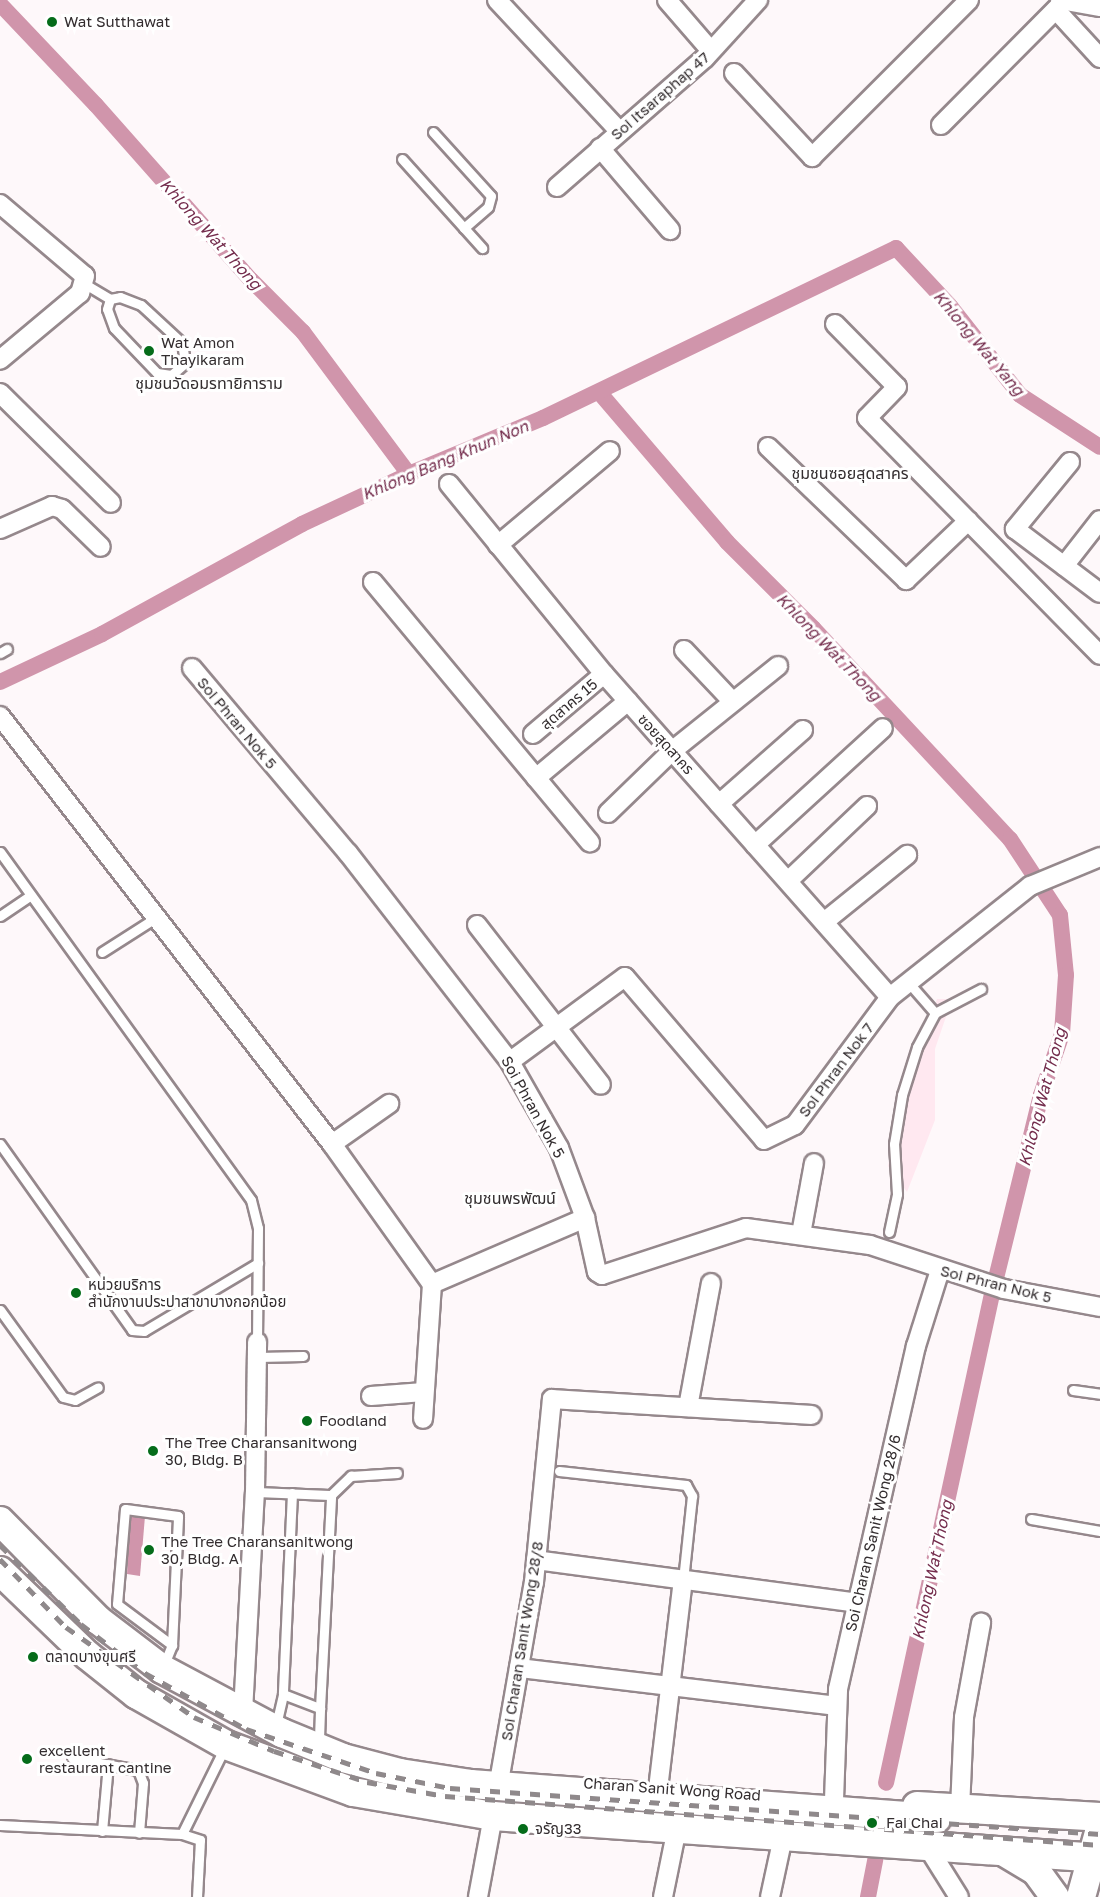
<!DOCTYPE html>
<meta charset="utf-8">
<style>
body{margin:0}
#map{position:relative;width:1100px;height:1897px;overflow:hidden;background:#fef8fa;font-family:"Golos Text","Noto Sans Thai",sans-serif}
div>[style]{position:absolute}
.built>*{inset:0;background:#ffe8f0}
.water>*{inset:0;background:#d095ab}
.canal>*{height:16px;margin:-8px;padding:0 8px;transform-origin:8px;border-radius:8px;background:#d095ab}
.roads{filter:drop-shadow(2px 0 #95888c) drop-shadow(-2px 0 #95888c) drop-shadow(0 2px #95888c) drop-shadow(0 -2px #95888c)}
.service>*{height:9px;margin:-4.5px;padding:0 4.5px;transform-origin:4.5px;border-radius:4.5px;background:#fff}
.minor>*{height:18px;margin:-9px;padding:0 9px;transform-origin:9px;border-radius:9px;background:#fff}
.primary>*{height:28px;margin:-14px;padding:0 14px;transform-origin:14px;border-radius:14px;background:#fff}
.rail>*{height:4.5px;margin-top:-2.25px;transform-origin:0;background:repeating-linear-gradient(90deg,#8f898b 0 10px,transparent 0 20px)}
.dots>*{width:16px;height:16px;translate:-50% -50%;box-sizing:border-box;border:3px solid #fff;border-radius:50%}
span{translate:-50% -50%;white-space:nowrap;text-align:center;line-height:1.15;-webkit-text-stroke:6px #fff;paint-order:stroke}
.poi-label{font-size:15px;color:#332d2f}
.left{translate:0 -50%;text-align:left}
.street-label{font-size:15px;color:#332d2f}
.water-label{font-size:16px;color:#742d4d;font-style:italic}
.neighbourhood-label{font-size:16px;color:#332d2f}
</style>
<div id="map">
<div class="built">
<i style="clip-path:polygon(937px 999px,952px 999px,935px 1049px,935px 1120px,907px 1192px,888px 1166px,902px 1095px)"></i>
</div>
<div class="water">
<i style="clip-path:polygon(130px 1515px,145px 1516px,140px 1576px,127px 1574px)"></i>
</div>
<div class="canal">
<i style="left:0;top:4px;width:139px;rotate:46.5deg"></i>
<i style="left:96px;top:105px;width:234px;rotate:48.5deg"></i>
<i style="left:251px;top:280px;width:74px;rotate:45deg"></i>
<i style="left:303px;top:332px;width:177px;rotate:53.3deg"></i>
<i style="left:599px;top:392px;width:197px;rotate:49.5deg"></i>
<i style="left:727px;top:542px;width:122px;rotate:45deg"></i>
<i style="left:813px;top:628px;width:289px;rotate:47deg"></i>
<i style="left:1010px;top:839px;width:91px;rotate:56.7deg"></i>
<i style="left:1060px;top:915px;width:60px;rotate:84.3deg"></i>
<i style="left:1066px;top:975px;width:59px;rotate:93.9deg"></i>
<i style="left:1062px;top:1034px;width:65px;rotate:109deg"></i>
<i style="left:1041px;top:1095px;width:205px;rotate:103.8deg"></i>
<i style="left:992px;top:1294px;width:500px;rotate:102.23deg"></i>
<i style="left:0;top:682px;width:113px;rotate:-25.2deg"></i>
<i style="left:102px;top:634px;width:228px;rotate:-28.8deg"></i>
<i style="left:302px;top:524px;width:118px;rotate:-25deg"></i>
<i style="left:409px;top:474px;width:145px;rotate:-22.7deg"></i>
<i style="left:543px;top:418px;width:392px;rotate:-25.7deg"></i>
<i style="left:896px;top:248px;width:79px;rotate:47deg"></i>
<i style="left:950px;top:306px;width:113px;rotate:51.8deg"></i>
<i style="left:1020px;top:395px;width:95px;rotate:33deg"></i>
<i style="left:868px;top:1897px;width:38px;rotate:-79deg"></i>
</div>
<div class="roads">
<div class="service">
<i style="left:433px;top:132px;width:86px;rotate:47.8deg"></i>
<i style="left:491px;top:196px;width:11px;rotate:105deg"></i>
<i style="left:488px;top:207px;width:32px;rotate:139deg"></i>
<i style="left:402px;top:159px;width:120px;rotate:48deg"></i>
<i style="left:85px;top:284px;width:29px;rotate:31deg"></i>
<i style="left:110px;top:299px;width:10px;rotate:-11deg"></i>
<i style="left:120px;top:297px;width:22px;rotate:21deg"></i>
<i style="left:141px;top:305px;width:56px;rotate:42.8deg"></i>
<i style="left:182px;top:343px;width:20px;rotate:81deg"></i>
<i style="left:185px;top:363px;width:18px;rotate:139deg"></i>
<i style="left:171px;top:375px;width:14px;rotate:-172deg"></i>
<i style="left:157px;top:373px;width:62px;rotate:-133.7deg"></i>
<i style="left:114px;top:328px;width:20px;rotate:-110deg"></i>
<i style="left:107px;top:309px;width:10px;rotate:-73deg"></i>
<i style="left:0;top:653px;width:8px;rotate:-30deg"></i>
<i style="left:0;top:852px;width:429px;rotate:54.2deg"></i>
<i style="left:251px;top:1200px;width:29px;rotate:76deg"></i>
<i style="left:258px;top:1228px;width:114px;rotate:90.5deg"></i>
<i style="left:0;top:916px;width:37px;rotate:-34deg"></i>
<i style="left:102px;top:952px;width:65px;rotate:-32.5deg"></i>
<i style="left:908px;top:982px;width:41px;rotate:48.9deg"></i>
<i style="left:0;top:1144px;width:228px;rotate:54.6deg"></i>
<i style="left:132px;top:1330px;width:12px;rotate:5deg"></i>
<i style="left:144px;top:1331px;width:133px;rotate:-30.8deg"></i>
<i style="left:889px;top:1232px;width:39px;rotate:-78deg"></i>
<i style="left:897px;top:1194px;width:50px;rotate:-93.4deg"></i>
<i style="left:894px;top:1144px;width:50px;rotate:-80.7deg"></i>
<i style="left:902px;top:1095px;width:50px;rotate:-72.6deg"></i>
<i style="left:917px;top:1047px;width:38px;rotate:-62deg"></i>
<i style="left:935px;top:1013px;width:52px;rotate:-27.6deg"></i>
<i style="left:0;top:1310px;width:107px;rotate:54.1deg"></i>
<i style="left:63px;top:1397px;width:12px;rotate:14deg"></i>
<i style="left:75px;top:1400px;width:26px;rotate:-29deg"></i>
<i style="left:258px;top:1357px;width:45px;rotate:-1.3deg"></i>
<i style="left:1073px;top:1390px;width:27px;rotate:8deg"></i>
<i style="left:559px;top:1471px;width:128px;rotate:6.3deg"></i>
<i style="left:686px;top:1485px;width:13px;rotate:61deg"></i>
<i style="left:692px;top:1496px;width:84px;rotate:96.1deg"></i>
<i style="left:255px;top:1492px;width:76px;rotate:2.3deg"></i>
<i style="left:292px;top:1493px;width:201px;rotate:92.6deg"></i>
<i style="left:283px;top:1694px;width:40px;rotate:21deg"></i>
<i style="left:320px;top:1708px;width:213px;rotate:-87deg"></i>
<i style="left:331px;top:1495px;width:28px;rotate:-44deg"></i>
<i style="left:351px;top:1476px;width:46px;rotate:-3.7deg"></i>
<i style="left:1031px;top:1519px;width:70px;rotate:9.9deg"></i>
<i style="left:163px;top:1667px;width:24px;rotate:-68deg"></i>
<i style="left:172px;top:1645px;width:129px;rotate:-87.3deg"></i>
<i style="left:178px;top:1516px;width:53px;rotate:-172.5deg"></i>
<i style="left:125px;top:1509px;width:95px;rotate:94.8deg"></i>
<i style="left:117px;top:1604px;width:69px;rotate:36.7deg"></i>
<i style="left:276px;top:1725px;width:32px;rotate:-77deg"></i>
<i style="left:319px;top:1739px;width:31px;rotate:-88deg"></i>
<i style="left:72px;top:1758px;width:67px;rotate:10.3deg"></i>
<i style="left:138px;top:1770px;width:14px;rotate:69deg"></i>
<i style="left:143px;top:1783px;width:50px;rotate:94.6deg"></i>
<i style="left:0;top:1825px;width:182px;rotate:2.8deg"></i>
<i style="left:182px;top:1834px;width:97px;rotate:-63.7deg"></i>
<i style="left:102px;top:1831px;width:67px;rotate:-84.9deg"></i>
<i style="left:182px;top:1834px;width:19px;rotate:18deg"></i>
<i style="left:200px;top:1840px;width:57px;rotate:93deg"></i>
</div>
<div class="minor">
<i style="left:497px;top:0;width:180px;rotate:47deg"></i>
<i style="left:667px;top:0;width:67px;rotate:49.2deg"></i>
<i style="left:1060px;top:0;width:41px;rotate:9.9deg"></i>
<i style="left:1056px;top:10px;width:65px;rotate:47.5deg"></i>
<i style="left:734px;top:73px;width:115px;rotate:47.1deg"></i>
<i style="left:812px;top:157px;width:222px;rotate:-45deg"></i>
<i style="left:941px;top:125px;width:176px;rotate:-45.2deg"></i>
<i style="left:600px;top:148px;width:108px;rotate:49.5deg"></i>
<i style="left:557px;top:187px;width:196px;rotate:-41.1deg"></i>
<i style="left:705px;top:58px;width:79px;rotate:-47.6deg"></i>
<i style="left:0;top:204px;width:111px;rotate:40.3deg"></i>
<i style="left:85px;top:276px;width:18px;rotate:106deg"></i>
<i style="left:80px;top:293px;width:104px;rotate:140.1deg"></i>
<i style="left:835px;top:324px;width:88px;rotate:45.5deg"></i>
<i style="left:897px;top:387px;width:43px;rotate:134.1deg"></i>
<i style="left:867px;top:418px;width:332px;rotate:45.5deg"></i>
<i style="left:0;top:393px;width:156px;rotate:44.7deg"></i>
<i style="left:768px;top:447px;width:192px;rotate:43.9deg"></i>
<i style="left:906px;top:580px;width:86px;rotate:-43.6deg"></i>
<i style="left:1070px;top:462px;width:87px;rotate:129.4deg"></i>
<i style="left:1015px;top:529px;width:106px;rotate:37deg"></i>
<i style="left:449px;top:484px;width:245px;rotate:50.8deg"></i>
<i style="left:604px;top:674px;width:431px;rotate:48.5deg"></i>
<i style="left:0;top:529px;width:57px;rotate:-23.9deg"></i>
<i style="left:52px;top:506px;width:10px;rotate:17deg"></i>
<i style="left:62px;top:509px;width:54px;rotate:44.3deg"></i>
<i style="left:498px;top:545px;width:146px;rotate:-40deg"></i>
<i style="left:1064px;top:566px;width:58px;rotate:-52deg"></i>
<i style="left:373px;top:582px;width:339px;rotate:50.2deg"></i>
<i style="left:684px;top:650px;width:71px;rotate:46.7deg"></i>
<i style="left:192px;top:668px;width:242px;rotate:49.9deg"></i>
<i style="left:348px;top:853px;width:264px;rotate:52.2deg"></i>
<i style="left:510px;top:1062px;width:99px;rotate:60.3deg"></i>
<i style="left:559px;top:1148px;width:75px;rotate:69.6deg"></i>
<i style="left:585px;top:1218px;width:55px;rotate:77.5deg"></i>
<i style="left:597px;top:1272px;width:6px;rotate:31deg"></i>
<i style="left:602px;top:1275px;width:151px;rotate:-18.1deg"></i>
<i style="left:746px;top:1228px;width:125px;rotate:7.8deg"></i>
<i style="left:870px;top:1245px;width:141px;rotate:18.2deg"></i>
<i style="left:1004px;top:1289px;width:98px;rotate:10.6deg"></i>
<i style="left:0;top:716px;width:542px;rotate:52.2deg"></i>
<i style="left:332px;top:1144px;width:172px;rotate:54.5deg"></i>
<i style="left:432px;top:1284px;width:135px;rotate:93.8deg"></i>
<i style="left:533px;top:734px;width:93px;rotate:-40.2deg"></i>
<i style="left:536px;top:778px;width:120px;rotate:-39.9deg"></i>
<i style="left:719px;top:804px;width:112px;rotate:-41.4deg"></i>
<i style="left:608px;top:813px;width:89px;rotate:-44.1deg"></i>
<i style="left:672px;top:751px;width:136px;rotate:-38.7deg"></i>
<i style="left:755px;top:845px;width:173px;rotate:-42.4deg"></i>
<i style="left:788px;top:881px;width:109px;rotate:-43.5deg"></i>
<i style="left:824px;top:922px;width:107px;rotate:-38.9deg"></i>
<i style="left:477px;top:925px;width:202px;rotate:52.2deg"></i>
<i style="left:516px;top:1057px;width:135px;rotate:-36.3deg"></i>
<i style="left:625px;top:977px;width:214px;rotate:49.5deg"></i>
<i style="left:764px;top:1140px;width:34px;rotate:-26deg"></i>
<i style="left:795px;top:1125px;width:159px;rotate:-53.4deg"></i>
<i style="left:890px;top:997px;width:179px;rotate:-38.4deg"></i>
<i style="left:1030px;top:886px;width:76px;rotate:-22.5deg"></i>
<i style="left:332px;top:1144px;width:70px;rotate:-35.1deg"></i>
<i style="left:801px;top:1234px;width:72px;rotate:-79.6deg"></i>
<i style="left:432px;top:1284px;width:167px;rotate:-23.3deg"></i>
<i style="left:371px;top:1396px;width:53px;rotate:-4.3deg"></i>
<i style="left:688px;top:1407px;width:126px;rotate:-79.5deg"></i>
<i style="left:536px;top:1560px;width:324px;rotate:7.6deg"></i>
<i style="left:519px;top:1668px;width:320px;rotate:6.8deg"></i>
<i style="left:243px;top:1712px;width:220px;rotate:-86.9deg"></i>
<i style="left:255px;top:1492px;width:150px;rotate:-89.2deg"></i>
<i style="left:500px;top:1776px;width:197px;rotate:-80.1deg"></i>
<i style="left:534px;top:1582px;width:184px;rotate:-84.4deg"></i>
<i style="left:552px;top:1399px;width:260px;rotate:3.5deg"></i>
<i style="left:658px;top:1789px;width:210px;rotate:-83.2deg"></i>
<i style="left:834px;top:1800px;width:111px;rotate:-87.9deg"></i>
<i style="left:838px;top:1689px;width:352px;rotate:-77.2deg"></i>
<i style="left:916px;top:1346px;width:80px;rotate:-72.5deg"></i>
<i style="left:960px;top:1809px;width:92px;rotate:-87.5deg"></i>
<i style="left:964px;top:1717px;width:96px;rotate:-79.7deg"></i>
<i style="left:927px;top:1846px;width:60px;rotate:57.9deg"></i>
<i style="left:478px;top:1897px;width:82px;rotate:-79.5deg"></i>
<i style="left:663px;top:1897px;width:70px;rotate:-78.5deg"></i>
<i style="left:770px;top:1897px;width:61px;rotate:-77.8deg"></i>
</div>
<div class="primary">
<i style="left:0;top:1521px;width:139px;rotate:45.3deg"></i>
<i style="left:98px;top:1620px;width:81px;rotate:37.4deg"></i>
<i style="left:162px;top:1669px;width:136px;rotate:28.1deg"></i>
<i style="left:282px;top:1733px;width:66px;rotate:22.3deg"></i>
<i style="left:343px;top:1758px;width:59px;rotate:14.7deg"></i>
<i style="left:400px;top:1773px;width:72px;rotate:8.8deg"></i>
<i style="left:471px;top:1784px;width:467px;rotate:4.2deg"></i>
<i style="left:0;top:1571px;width:121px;rotate:44deg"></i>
<i style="left:87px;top:1655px;width:63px;rotate:38.5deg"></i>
<i style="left:136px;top:1694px;width:103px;rotate:29.5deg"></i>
<i style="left:226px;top:1745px;width:135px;rotate:20.3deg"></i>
<i style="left:353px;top:1792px;width:142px;rotate:9.7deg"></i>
<i style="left:493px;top:1816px;width:608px;rotate:3.96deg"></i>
<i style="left:917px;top:1806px;width:183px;rotate:3.4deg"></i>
<i style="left:1006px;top:1853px;width:35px;rotate:31deg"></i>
<i style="left:1036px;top:1871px;width:32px;rotate:54deg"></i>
<i style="left:1081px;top:1897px;width:71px;rotate:-74.4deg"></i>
</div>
</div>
<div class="rail">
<i style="left:0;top:1545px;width:113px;rotate:44.3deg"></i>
<i style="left:81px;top:1624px;width:81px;rotate:37.4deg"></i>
<i style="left:145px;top:1673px;width:115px;rotate:29deg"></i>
<i style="left:246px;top:1729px;width:137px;rotate:18.7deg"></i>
<i style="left:376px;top:1773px;width:76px;rotate:11.5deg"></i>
<i style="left:450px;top:1788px;width:652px;rotate:4.05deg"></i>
<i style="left:0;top:1559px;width:95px;rotate:45.9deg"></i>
<i style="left:66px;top:1627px;width:156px;rotate:35.1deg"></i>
<i style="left:194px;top:1717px;width:87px;rotate:23deg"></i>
<i style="left:274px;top:1751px;width:98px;rotate:18.4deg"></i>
<i style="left:367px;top:1782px;width:79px;rotate:10.2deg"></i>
<i style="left:445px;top:1796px;width:657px;rotate:4.28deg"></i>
</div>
<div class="dots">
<i style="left:52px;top:22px;background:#056c1a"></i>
<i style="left:149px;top:351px;background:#056c1a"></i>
<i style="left:76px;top:1293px;background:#056c1a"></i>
<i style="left:307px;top:1421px;background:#056c1a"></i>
<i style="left:153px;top:1451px;background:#056c1a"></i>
<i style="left:149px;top:1550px;background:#056c1a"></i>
<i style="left:33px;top:1657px;background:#056c1a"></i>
<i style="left:27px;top:1759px;background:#056c1a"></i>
<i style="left:872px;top:1823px;background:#056c1a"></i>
<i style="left:523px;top:1829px;background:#056c1a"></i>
</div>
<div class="poi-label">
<span class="left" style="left:64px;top:22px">Wat Sutthawat</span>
<span class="left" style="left:161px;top:351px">Wat Amon<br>Thayikaram</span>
<span class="left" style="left:88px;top:1293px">หน่วยบริการ<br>สำนักงานประปาสาขาบางกอกน้อย</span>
<span class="left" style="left:319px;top:1421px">Foodland</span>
<span class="left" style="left:165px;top:1451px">The Tree Charansanitwong<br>30, Bldg. B</span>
<span class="left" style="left:161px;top:1550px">The Tree Charansanitwong<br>30, Bldg. A</span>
<span class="left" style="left:45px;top:1657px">ตลาดบางขุนศรี</span>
<span class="left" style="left:39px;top:1759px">excellent<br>restaurant cantine</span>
<span class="left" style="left:886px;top:1823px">Fai Chai</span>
<span class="left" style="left:535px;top:1829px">จรัญ33</span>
</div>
<div class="street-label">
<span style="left:660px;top:96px;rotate:-41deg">Soi Itsaraphap 47</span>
<span style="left:569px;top:704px;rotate:-40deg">สุดสาคร 15</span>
<span style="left:237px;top:723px;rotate:50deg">Soi Phran Nok 5</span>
<span style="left:666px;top:744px;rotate:48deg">ซอยสุดสาคร</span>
<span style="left:836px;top:1070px;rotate:-53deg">Soi Phran Nok 7</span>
<span style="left:533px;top:1107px;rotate:61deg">Soi Phran Nok 5</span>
<span style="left:996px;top:1284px;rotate:14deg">Soi Phran Nok 5</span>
<span style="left:873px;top:1533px;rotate:-77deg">Soi Charan Sanit Wong 28/6</span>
<span style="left:522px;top:1641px;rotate:-81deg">Soi Charan Sanit Wong 28/8</span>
<span style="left:672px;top:1789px;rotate:4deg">Charan Sanit Wong Road</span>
</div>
<div class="water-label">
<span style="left:211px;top:234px;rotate:48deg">Khlong Wat Thong</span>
<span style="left:979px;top:343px;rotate:50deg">Khlong Wat Yang</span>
<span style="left:445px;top:460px;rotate:-23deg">Khlong Bang Khun Non</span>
<span style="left:829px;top:647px;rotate:46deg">Khlong Wat Thong</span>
<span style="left:1042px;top:1097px;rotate:-75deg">Khlong Wat Thong</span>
<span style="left:932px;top:1570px;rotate:-78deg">Khlong Wat Thong</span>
</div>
<div class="neighbourhood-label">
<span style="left:209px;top:383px">ชุมชนวัดอมรทายิการาม</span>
<span style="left:850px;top:473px">ชุมชนซอยสุดสาคร</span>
<span style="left:510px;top:1198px">ชุมชนพรพัฒน์</span>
</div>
</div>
